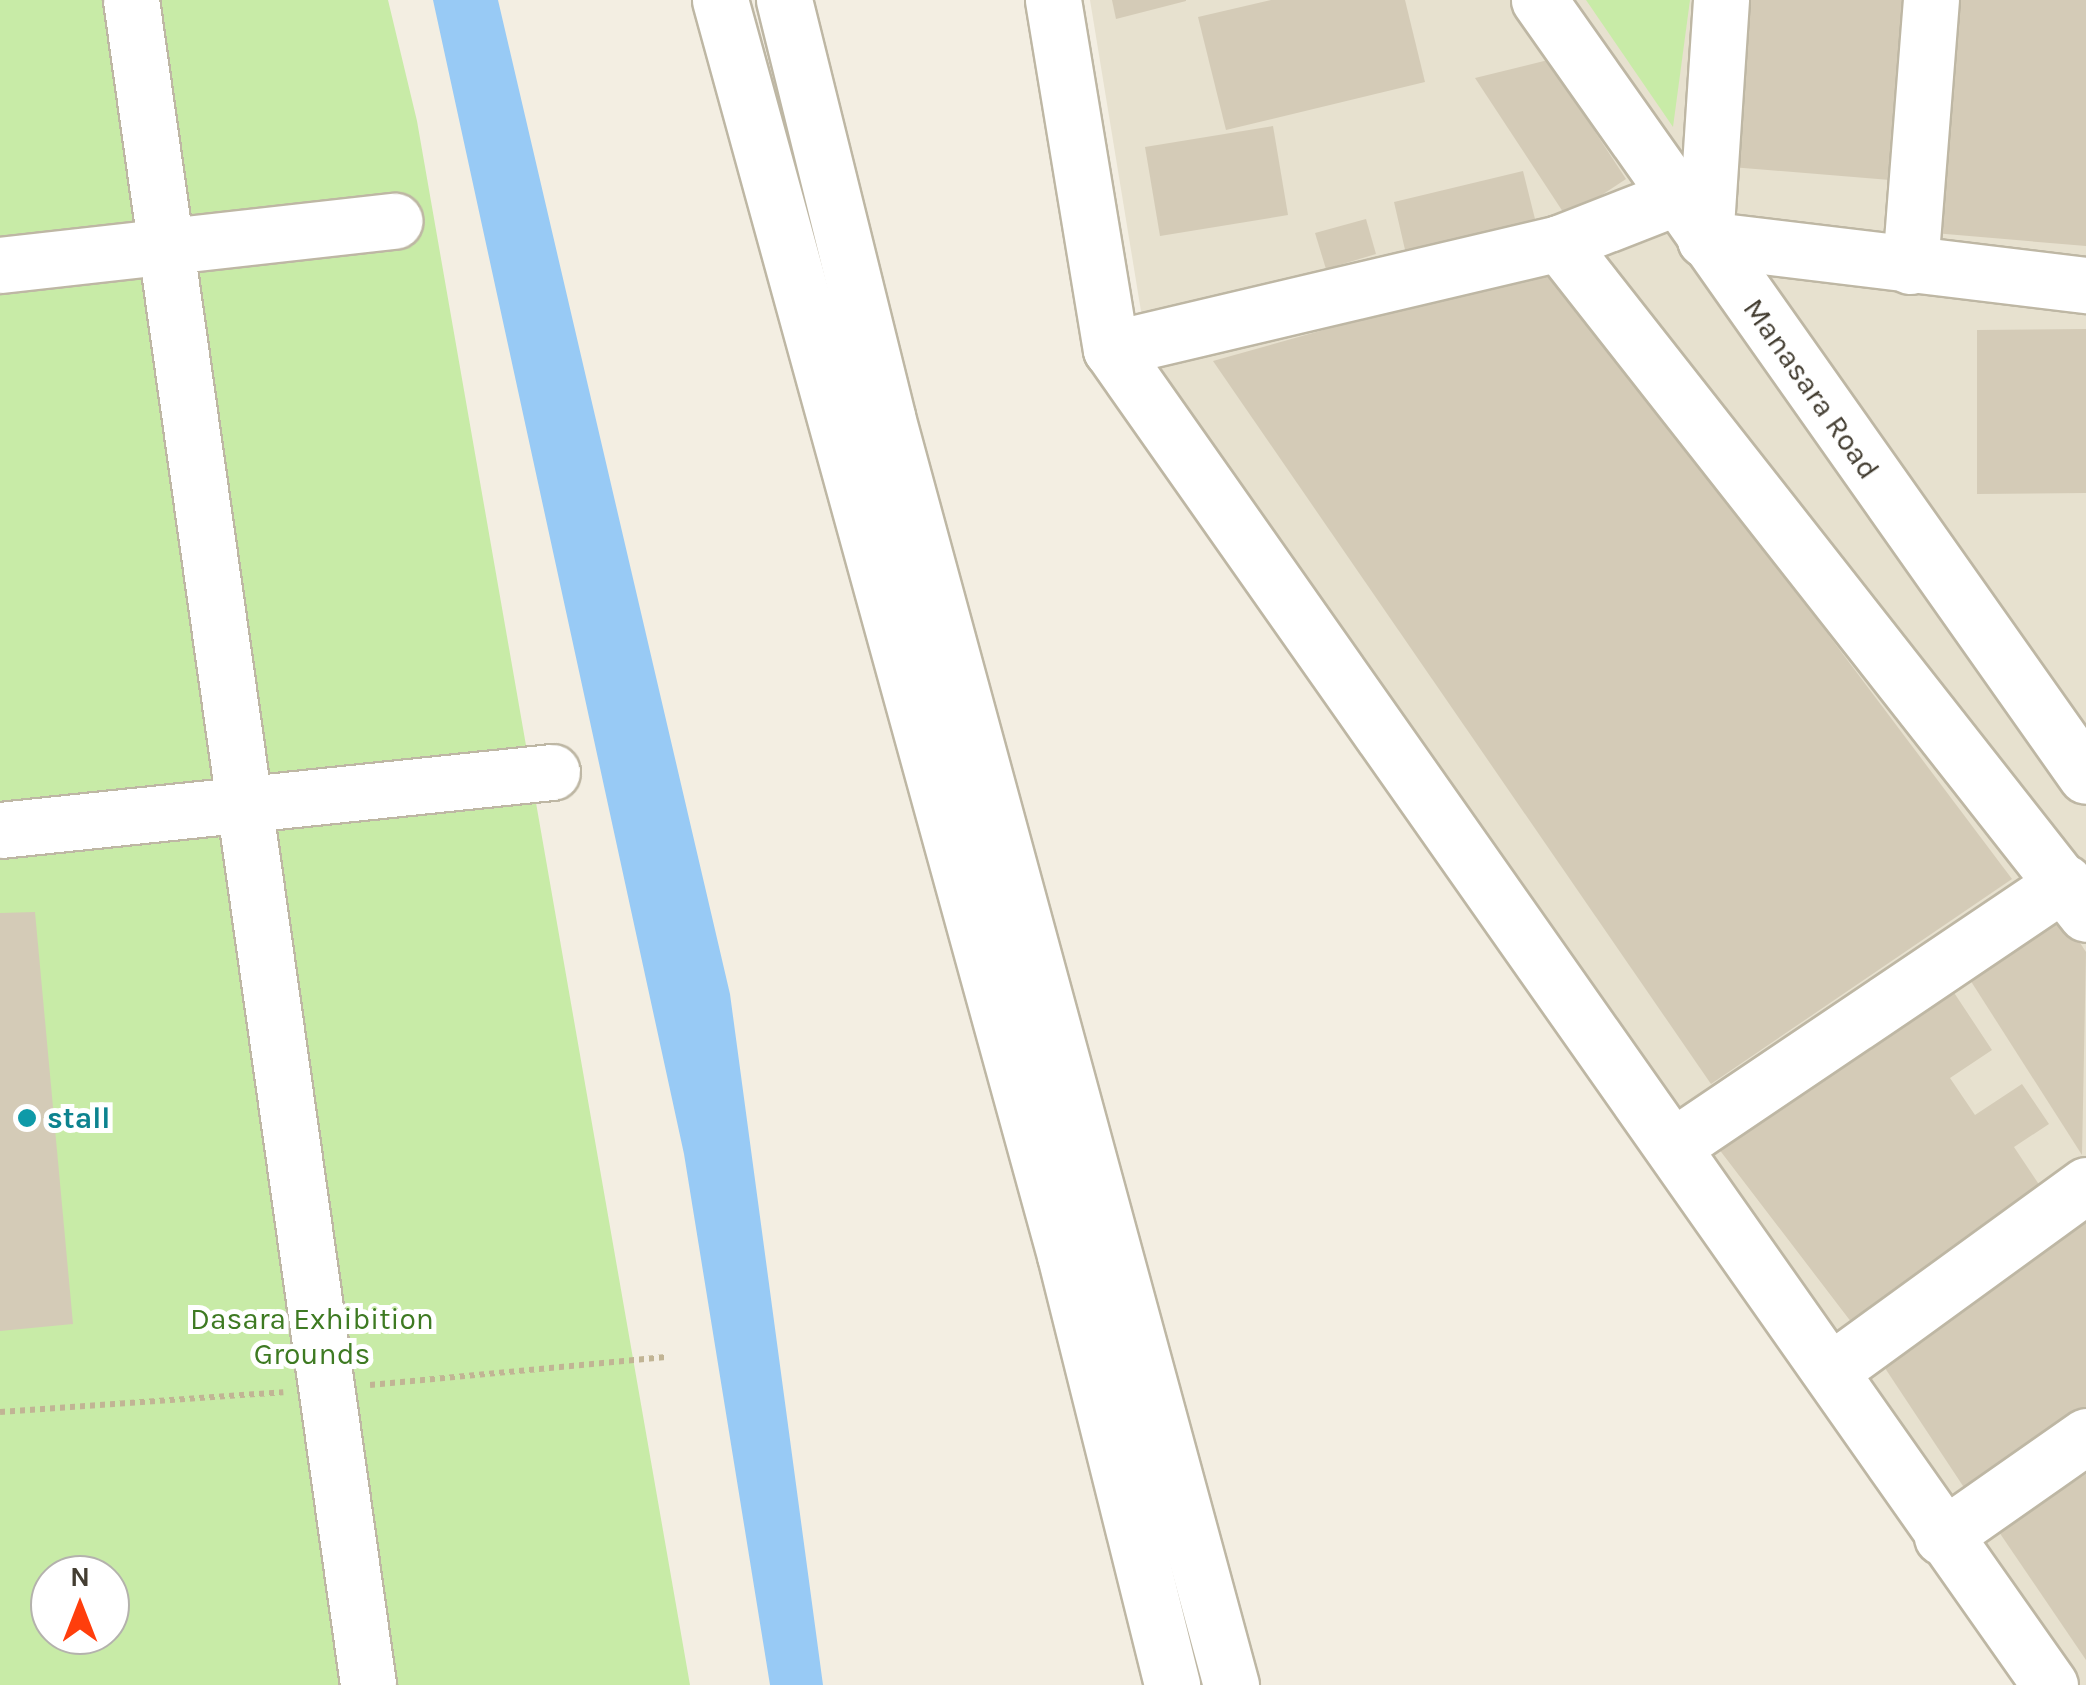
<!DOCTYPE html>
<style>
body{margin:0}
#map{position:relative;width:2086px;height:1685px;overflow:hidden;background:#f3eee2;font-family:Karla,sans-serif}
div>[style]{position:absolute}
.residential>*{inset:0;background:#e7e1cf}
.green>*{inset:0;background:#c8eba7}
.water>*{inset:0;background:#98caf5}
.building>*{inset:0;background:#d4cbb7}
.path>*{height:6px;margin-top:-3px;transform-origin:0;background:repeating-linear-gradient(90deg,#c1b494 0 5px,transparent 0 10px)}
.roads{filter:drop-shadow(2px 0 #beb7a4) drop-shadow(-2px 0 #beb7a4) drop-shadow(0 2px #beb7a4) drop-shadow(0 -2px #beb7a4)}
.minor>*{height:55px;margin:-27.5px;padding:0 27.5px;transform-origin:27.5px;border-radius:27.5px;background:#fff}
.dots>*{width:28px;height:28px;translate:-50% -50%;box-sizing:border-box;border:5px solid #fff;border-radius:50%}
span{translate:-50% -50%;white-space:nowrap;text-align:center;line-height:1.15;-webkit-text-stroke:10px #fff;paint-order:stroke}
.street-label{font-size:30px;color:#443e32}
.culture-label{font-size:30px;color:#0d838f;font-weight:700}
.left{translate:0 -50%;text-align:left}
.park-label{font-size:30px;color:#3e7a22}
.north{position:absolute;left:30px;top:1555px;width:100px;height:100px;box-sizing:border-box;background:#fff;border:2px solid #b4b2ad;border-radius:50%;rotate:0deg;font-size:28px;font-weight:700;line-height:40px;text-align:center;color:#443e32}
.north::after{content:'';display:block;margin:auto;width:35px;height:45px;background:#ff3e0c;clip-path:polygon(50% 0,100% 100%,50% 72%,0 100%)}
</style>
<div id="map">
<div class="residential">
<i style="clip-path:polygon(1090px 0,2086px 0,2086px 1685px,2066px 1685px,1150px 366px)"></i>
</div>
<div class="green">
<i style="clip-path:polygon(evenodd,0 0,388px 0,417px 121px,690px 1685px,0 1685px,0 0,50px 1575px,110px 1575px,110px 1635px,50px 1635px,50px 1575px)"></i>
<i style="clip-path:polygon(1586px 0,1690px 0,1673px 127px)"></i>
</div>
<div class="water">
<i style="clip-path:polygon(433px 0,498px 0,730px 994px,823px 1685px,770px 1685px,684px 1154px)"></i>
</div>
<div class="building">
<i style="clip-path:polygon(1112px 0,1186px 0,1186px 1px,1116px 19px)"></i>
<i style="clip-path:polygon(1271px 0,1405px 0,1425px 82px,1226px 130px,1198px 17px)"></i>
<i style="clip-path:polygon(1746px 0,1906px 0,1890px 180px,1731px 167px)"></i>
<i style="clip-path:polygon(1955px 0,2086px 0,2086px 246px,1934px 233px)"></i>
<i style="clip-path:polygon(1548px 60px,1626px 179px,1567px 218px,1475px 78px)"></i>
<i style="clip-path:polygon(1273px 126px,1288px 215px,1160px 236px,1145px 147px)"></i>
<i style="clip-path:polygon(1523px 171px,1536px 223px,1406px 254px,1394px 202px)"></i>
<i style="clip-path:polygon(1366px 219px,1376px 254px,1326px 269px,1315px 233px)"></i>
<i style="clip-path:polygon(1551px 266px,2012px 879px,1711px 1084px,1213px 361px)"></i>
<i style="clip-path:polygon(2086px 329px,2086px 493px,1977px 494px,1977px 330px)"></i>
<i style="clip-path:polygon(35px 912px,73px 1324px,0 1331px,0 913px)"></i>
<i style="clip-path:polygon(2060px 912px,2086px 952px,2082px 1155px,1965px 972px)"></i>
<i style="clip-path:polygon(1945px 979px,1992px 1050px,1950px 1078px,1975px 1115px,2022px 1084px,2049px 1124px,2014px 1147px,2052px 1204px,1855px 1327px,1712px 1140px)"></i>
<i style="clip-path:polygon(2086px 1217px,2086px 1409px,1965px 1489px,1877px 1356px)"></i>
<i style="clip-path:polygon(2086px 1474px,2086px 1660px,1999px 1532px)"></i>
</div>
<div class="path">
<i style="left:370px;top:1385px;width:297px;rotate:-5.4deg"></i>
<i style="left:0;top:1412px;width:284px;rotate:-4deg"></i>
</div>
<div class="roads">
<div class="minor">
<i style="left:131px;top:0;width:1702px;rotate:81.99deg"></i>
<i style="left:720px;top:0;width:1302px;rotate:74.63deg"></i>
<i style="left:1065px;top:1255px;width:443px;rotate:76deg"></i>
<i style="left:784px;top:0;width:430px;rotate:76.1deg"></i>
<i style="left:887px;top:417px;width:1314px;rotate:74.82deg"></i>
<i style="left:1053px;top:0;width:354px;rotate:80.6deg"></i>
<i style="left:1111px;top:349px;width:1633px;rotate:54.9deg"></i>
<i style="left:1539px;top:0;width:949px;rotate:54.82deg"></i>
<i style="left:1721px;top:0;width:240px;rotate:93.8deg"></i>
<i style="left:1705px;top:239px;width:384px;rotate:6.9deg"></i>
<i style="left:1559px;top:243px;width:853px;rotate:51.85deg"></i>
<i style="left:0;top:265px;width:397px;rotate:-6.4deg"></i>
<i style="left:1910px;top:266px;width:267px;rotate:-85.5deg"></i>
<i style="left:1111px;top:349px;width:460px;rotate:-13.3deg"></i>
<i style="left:1559px;top:243px;width:127px;rotate:-21.3deg"></i>
<i style="left:0;top:830px;width:555px;rotate:-6deg"></i>
<i style="left:1675px;top:1145px;width:470px;rotate:-34deg"></i>
<i style="left:1833px;top:1369px;width:313px;rotate:-36deg"></i>
<i style="left:1942px;top:1537px;width:176px;rotate:-35deg"></i>
</div>
</div>
<div class="dots">
<i style="left:27px;top:1118px;background:#0f9aa8"></i>
</div>
<div class="street-label">
<span style="left:1811px;top:389px;rotate:55deg">Manasara Road</span>
</div>
<div class="culture-label">
<span class="left" style="left:47px;top:1118px">stall</span>
</div>
<div class="park-label">
<span style="left:312px;top:1336px">Dasara Exhibition<br>Grounds</span>
</div>
<div class="north">N</div>
</div>
